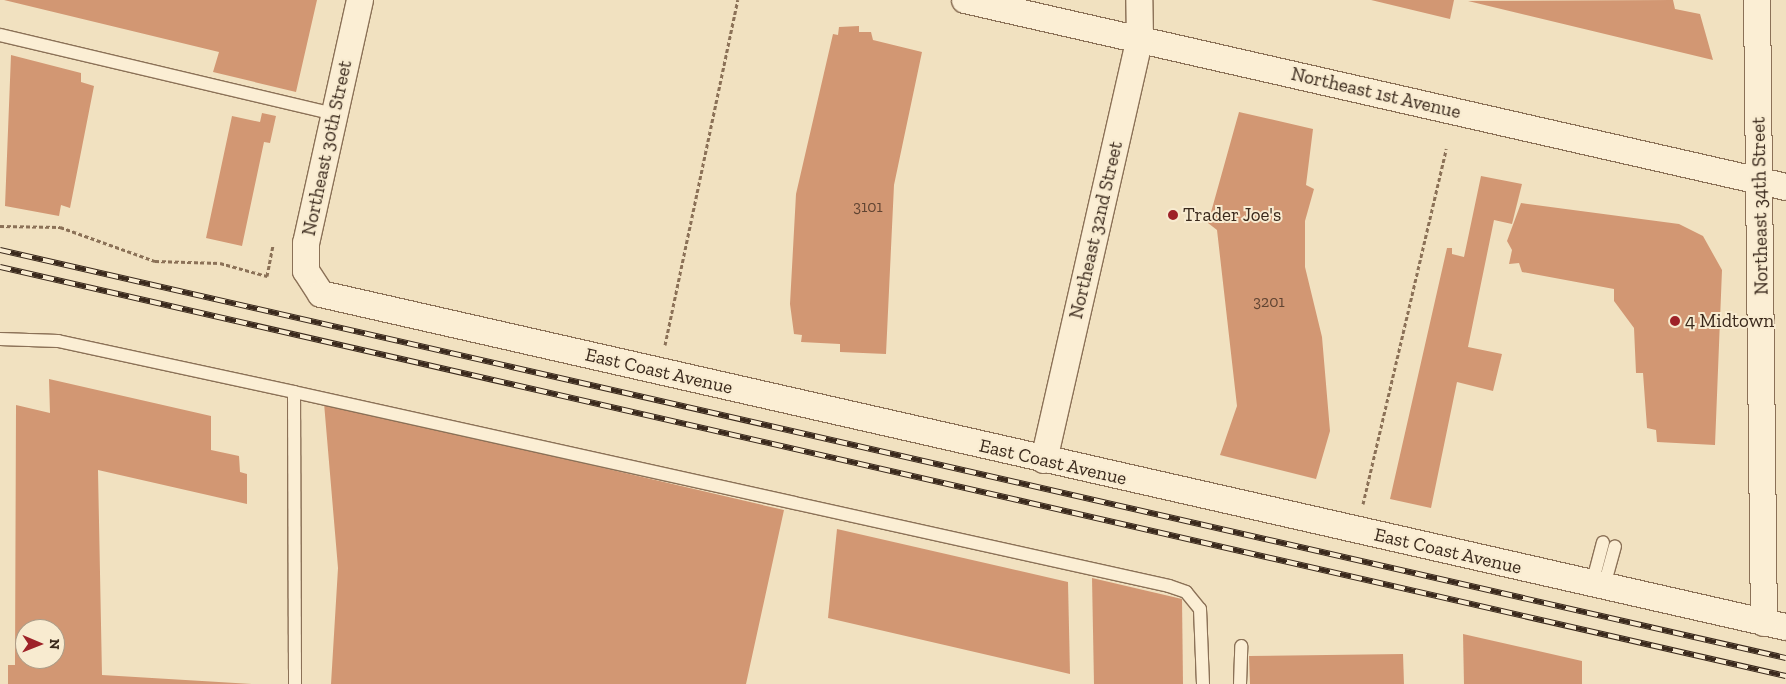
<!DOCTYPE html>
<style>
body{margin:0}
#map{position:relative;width:1786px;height:684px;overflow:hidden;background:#f1e1c0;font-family:"Zilla Slab",serif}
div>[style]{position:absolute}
.building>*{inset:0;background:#d29773}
.path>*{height:3px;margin-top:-1.5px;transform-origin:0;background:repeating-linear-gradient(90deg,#8b7157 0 4px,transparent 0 6.5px)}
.roads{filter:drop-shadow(1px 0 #8b7157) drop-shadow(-1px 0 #8b7157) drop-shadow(0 1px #8b7157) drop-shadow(0 -1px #8b7157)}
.service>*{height:12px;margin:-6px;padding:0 6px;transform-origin:6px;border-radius:6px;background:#fbeed4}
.minor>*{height:26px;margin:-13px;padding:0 13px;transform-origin:13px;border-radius:13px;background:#fbeed4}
.rail>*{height:5.5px;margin-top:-2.75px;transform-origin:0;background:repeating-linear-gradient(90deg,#f8ebd0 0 11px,#3a291c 0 22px);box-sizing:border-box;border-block:1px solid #3a291c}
.dots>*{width:14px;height:14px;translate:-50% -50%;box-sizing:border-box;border:2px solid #f8ebd0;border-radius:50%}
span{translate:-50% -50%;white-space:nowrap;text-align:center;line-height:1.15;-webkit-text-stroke:4px #f8ebd0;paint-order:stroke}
.number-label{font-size:16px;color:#604432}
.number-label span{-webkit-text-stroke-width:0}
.street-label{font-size:19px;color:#3a291c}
.poi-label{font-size:19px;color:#3a291c}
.left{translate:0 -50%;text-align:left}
.north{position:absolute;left:15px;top:619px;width:50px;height:50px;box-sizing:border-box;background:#f8ebd0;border:1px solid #ac9d88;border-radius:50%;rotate:91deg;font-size:14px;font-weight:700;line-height:20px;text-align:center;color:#3a291c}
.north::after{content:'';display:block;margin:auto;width:18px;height:22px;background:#9e2228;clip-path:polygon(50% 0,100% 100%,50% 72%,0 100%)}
</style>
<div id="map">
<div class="building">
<i style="clip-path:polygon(4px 0,317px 0,296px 92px,213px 72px,219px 52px)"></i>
<i style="clip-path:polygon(1371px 0,1454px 0,1450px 19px)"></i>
<i style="clip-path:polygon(1673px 0,1675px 9px,1700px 14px,1713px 60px,1468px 1px)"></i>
<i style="clip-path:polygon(859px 26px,859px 32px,871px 32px,873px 40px,922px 52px,894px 185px,886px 354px,840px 352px,840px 344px,801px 342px,802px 335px,794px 334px,790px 304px,796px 194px,833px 34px,838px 35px,839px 27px)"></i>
<i style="clip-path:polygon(11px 55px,81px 73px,81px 82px,94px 86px,70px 208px,61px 205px,59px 216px,5px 206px)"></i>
<i style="clip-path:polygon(1239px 112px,1313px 129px,1306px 185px,1314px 189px,1305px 221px,1305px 267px,1322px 337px,1330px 431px,1316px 479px,1220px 455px,1237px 406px,1217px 230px,1208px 223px)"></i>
<i style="clip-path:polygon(262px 113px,276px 116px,270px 143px,264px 142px,242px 246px,206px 238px,232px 116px,260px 122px)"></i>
<i style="clip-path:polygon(1481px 176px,1522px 184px,1512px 224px,1494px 220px,1468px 347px,1502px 354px,1493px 391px,1457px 382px,1431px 508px,1390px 499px,1447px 248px,1452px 248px,1452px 254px,1464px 257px)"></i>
<i style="clip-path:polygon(1521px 203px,1679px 224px,1703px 236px,1722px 270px,1715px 445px,1657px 442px,1656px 430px,1647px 428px,1643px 373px,1636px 373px,1634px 328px,1614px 301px,1614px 289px,1522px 272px,1519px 263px,1509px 264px,1512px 250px,1507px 241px)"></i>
<i style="clip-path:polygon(evenodd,49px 379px,211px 416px,211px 450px,239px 456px,240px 472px,247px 474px,247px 504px,98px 470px,102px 675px,252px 684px,8px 684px,8px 665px,15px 665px,16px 405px,50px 413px,49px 379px,25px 629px,55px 629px,55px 659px,25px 659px,25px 629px)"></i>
<i style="clip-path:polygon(324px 403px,784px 510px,746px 684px,331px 684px,338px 568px)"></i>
<i style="clip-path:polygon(837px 529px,1068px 582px,1070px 674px,828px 618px)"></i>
<i style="clip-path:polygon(1092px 578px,1182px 599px,1183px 684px,1094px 684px)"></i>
<i style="clip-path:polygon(1463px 634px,1582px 661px,1582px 684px,1464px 684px)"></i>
<i style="clip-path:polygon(1403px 654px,1404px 684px,1250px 684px,1249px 656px)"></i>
</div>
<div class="path">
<i style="left:0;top:226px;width:60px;rotate:1deg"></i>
<i style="left:60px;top:227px;width:101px;rotate:19.7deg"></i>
<i style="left:155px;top:261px;width:65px;rotate:1.8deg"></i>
<i style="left:220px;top:263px;width:49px;rotate:15.5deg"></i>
<i style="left:267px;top:276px;width:31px;rotate:-79deg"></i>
<i style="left:665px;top:345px;width:353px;rotate:-78.1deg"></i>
<i style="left:1363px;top:504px;width:365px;rotate:-76.8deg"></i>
</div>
<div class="roads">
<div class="service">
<i style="left:0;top:35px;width:344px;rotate:13.3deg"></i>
<i style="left:0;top:339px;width:58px;rotate:2deg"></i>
<i style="left:58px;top:341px;width:241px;rotate:12.2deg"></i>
<i style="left:294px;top:392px;width:292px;rotate:89.8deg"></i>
<i style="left:294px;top:392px;width:896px;rotate:12.5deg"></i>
<i style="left:1169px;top:586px;width:18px;rotate:19deg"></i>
<i style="left:1186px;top:592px;width:22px;rotate:51deg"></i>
<i style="left:1200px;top:609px;width:75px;rotate:87.7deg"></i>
<i style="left:1592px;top:584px;width:43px;rotate:-75.3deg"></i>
<i style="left:1604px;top:586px;width:41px;rotate:-74.6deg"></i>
<i style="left:1240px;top:684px;width:38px;rotate:-88deg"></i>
</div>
<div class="minor">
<i style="left:360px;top:0;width:249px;rotate:102.5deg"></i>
<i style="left:306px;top:243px;width:28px;rotate:90deg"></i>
<i style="left:306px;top:271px;width:27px;rotate:57deg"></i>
<i style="left:321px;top:294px;width:1502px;rotate:12.81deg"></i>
<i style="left:965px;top:0;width:842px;rotate:12.83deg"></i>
<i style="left:1757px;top:0;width:623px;rotate:89.36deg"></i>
<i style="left:1044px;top:460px;width:432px;rotate:-77.2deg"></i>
<i style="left:1140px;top:39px;width:39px;rotate:-91deg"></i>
</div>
</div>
<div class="rail">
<i style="left:0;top:250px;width:1832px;rotate:12.87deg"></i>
<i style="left:0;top:267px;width:1832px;rotate:12.9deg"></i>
</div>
<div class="dots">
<i style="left:1173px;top:215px;background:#9e2228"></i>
<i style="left:1675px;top:321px;background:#9e2228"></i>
</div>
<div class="number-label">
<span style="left:868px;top:207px">3101</span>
<span style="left:1269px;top:302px">3201</span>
</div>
<div class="street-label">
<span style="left:1376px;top:93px;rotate:13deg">Northeast 1st Avenue</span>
<span style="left:327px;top:148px;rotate:-78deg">Northeast 30th Street</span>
<span style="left:1760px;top:206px;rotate:-91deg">Northeast 34th Street</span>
<span style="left:1096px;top:230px;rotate:-77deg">Northeast 32nd Street</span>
<span style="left:659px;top:371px;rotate:13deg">East Coast Avenue</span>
<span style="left:1053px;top:462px;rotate:13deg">East Coast Avenue</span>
<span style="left:1448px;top:551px;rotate:13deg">East Coast Avenue</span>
</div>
<div class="poi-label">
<span class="left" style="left:1183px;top:215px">Trader Joe's</span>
<span class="left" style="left:1685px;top:321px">4 Midtown</span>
</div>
<div class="north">N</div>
</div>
